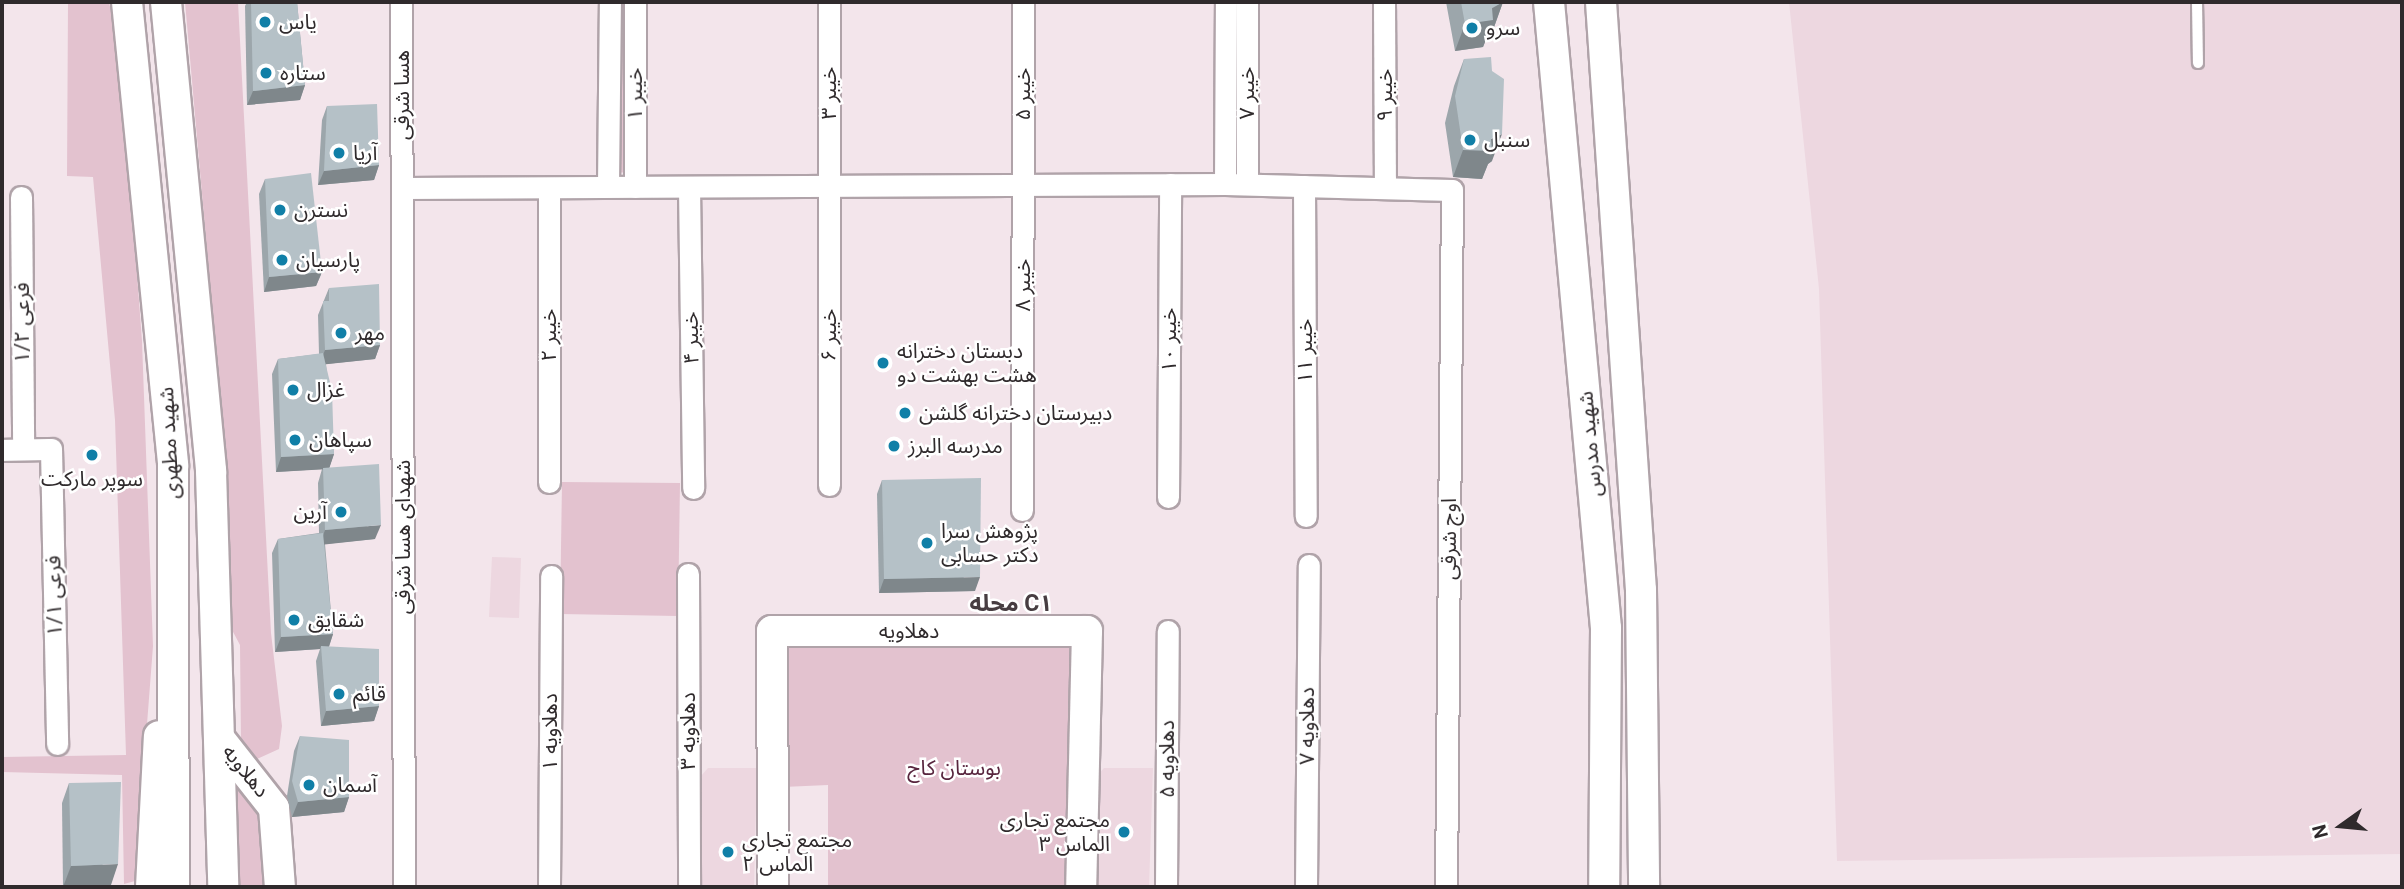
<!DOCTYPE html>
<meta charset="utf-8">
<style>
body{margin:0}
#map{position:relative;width:2404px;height:889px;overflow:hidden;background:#f3e5eb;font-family:Roboto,"Noto Sans Arabic",sans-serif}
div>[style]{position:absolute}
.built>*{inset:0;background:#edd7e0}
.green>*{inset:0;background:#e3c2cf}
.roads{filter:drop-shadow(2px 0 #b0a3a9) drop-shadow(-2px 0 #b0a3a9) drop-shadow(0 2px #b0a3a9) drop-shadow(0 -2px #b0a3a9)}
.lane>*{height:10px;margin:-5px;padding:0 5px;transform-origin:5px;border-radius:5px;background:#fff}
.street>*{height:21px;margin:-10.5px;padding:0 10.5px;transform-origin:10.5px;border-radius:10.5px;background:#fff}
.secondary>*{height:30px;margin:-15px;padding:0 15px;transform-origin:15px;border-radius:15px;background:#fff}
.wall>*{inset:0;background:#9ca6ab}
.shaded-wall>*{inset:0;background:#7f878b}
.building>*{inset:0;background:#b5c1c7}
.dots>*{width:19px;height:19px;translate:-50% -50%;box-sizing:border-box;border:4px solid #fff;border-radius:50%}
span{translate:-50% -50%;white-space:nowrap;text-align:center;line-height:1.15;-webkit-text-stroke:5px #fff;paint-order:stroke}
.poi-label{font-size:21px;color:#2f2a2c}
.left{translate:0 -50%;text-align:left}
.right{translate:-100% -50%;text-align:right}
.street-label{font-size:21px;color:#2f2a2c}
.park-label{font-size:21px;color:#58253e}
.neighbourhood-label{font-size:23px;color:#473d41;font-weight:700}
.frame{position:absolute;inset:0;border:4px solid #2f2a2c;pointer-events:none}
.north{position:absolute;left:2306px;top:791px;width:70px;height:70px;-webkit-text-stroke:5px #fff;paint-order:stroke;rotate:255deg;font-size:19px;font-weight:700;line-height:28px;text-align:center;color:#2f2a2c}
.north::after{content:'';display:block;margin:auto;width:24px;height:32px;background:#2f2a2c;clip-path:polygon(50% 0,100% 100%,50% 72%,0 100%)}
</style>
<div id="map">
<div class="built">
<i style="clip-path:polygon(1789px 2px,2402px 2px,2402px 854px,1837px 861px,1819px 289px)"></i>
<i style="clip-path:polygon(492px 557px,521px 558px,519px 618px,489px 617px)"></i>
<i style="clip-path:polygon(708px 768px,757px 768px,754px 887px,700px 887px,701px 776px)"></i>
<i style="clip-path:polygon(1104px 768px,1153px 768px,1149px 887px,1096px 887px,1097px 776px)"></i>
</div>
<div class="green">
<i style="clip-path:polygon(68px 2px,109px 2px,121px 60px,142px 341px,153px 646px,135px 881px,124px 884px,122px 775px,2px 772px,2px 757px,126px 755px,115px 420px,93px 177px,67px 176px)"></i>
<i style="clip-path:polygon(185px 2px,238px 2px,271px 633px,282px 726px,279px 749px,257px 759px,241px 743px,240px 645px,231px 628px,221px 408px)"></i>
<i style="clip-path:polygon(626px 37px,627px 172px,617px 173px,615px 38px)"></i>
<i style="clip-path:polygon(562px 482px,680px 483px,678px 616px,560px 614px)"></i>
<i style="clip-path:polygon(783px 646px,1076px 647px,1074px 887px,828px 887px,828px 785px,783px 787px)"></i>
<i style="clip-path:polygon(229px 778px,251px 787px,263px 806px,269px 887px,228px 887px)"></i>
</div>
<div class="roads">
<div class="lane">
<i style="left:2197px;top:2px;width:61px;rotate:89.1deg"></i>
</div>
<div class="street">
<i style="left:401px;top:2px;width:885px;rotate:89.81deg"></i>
<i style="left:635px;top:2px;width:185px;rotate:90deg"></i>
<i style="left:1247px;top:2px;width:182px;rotate:90deg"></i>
<i style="left:1384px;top:2px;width:186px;rotate:89.7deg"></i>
<i style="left:1225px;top:184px;width:182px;rotate:-89.7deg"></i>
<i style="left:608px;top:186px;width:184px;rotate:-89.4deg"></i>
<i style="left:1304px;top:186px;width:330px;rotate:89.7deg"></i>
<i style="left:689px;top:187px;width:301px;rotate:89.2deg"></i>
<i style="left:403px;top:188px;width:822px;rotate:-0.28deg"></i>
<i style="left:1225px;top:184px;width:227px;rotate:1.5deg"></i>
<i style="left:1452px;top:190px;width:697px;rotate:90.49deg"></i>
<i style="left:21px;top:197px;width:252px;rotate:89.5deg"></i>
<i style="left:2px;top:450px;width:49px;rotate:-1.2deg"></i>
<i style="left:51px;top:449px;width:295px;rotate:88.8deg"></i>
<i style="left:549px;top:482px;width:294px;rotate:-90deg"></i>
<i style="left:829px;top:485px;width:483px;rotate:-90deg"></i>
<i style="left:1168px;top:497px;width:313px;rotate:-89.6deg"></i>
<i style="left:1022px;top:510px;width:508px;rotate:-89.89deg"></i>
<i style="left:688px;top:574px;width:313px;rotate:89.8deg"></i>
<i style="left:549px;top:887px;width:311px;rotate:-89.6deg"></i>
<i style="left:1166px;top:887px;width:256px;rotate:-89.6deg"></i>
<i style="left:1306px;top:887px;width:322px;rotate:-89.5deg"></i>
</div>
<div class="secondary">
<i style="left:127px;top:2px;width:465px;rotate:84.3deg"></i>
<i style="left:173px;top:465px;width:422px;rotate:89.9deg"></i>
<i style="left:166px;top:2px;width:471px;rotate:84.5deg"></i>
<i style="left:211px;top:471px;width:416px;rotate:88.3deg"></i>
<i style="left:1549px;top:2px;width:629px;rotate:84.8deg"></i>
<i style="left:1606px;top:628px;width:259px;rotate:90.4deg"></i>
<i style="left:1601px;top:2px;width:589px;rotate:86.11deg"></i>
<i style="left:1641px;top:590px;width:297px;rotate:89.4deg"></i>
<i style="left:219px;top:738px;width:89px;rotate:51.8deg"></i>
<i style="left:274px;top:808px;width:79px;rotate:85.7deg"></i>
<i style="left:151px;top:887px;width:151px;rotate:-87deg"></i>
<i style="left:773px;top:887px;width:256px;rotate:-90.2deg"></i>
<i style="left:772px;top:631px;width:315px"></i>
<i style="left:1087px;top:631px;width:256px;rotate:91.3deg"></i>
</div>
</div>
<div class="wall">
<i style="clip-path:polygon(247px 2px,297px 2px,305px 85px,300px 100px,247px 105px,245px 6px)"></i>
<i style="clip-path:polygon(1446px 2px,1503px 2px,1493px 30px,1489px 32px,1483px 47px,1455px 51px)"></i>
<i style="clip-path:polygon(1464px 59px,1492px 161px,1488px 164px,1482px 179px,1453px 177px,1445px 123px,1454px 86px)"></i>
<i style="clip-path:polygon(327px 106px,379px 165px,374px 180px,318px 185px,322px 120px)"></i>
<i style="clip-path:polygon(265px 179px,322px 272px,316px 286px,264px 292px,259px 194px)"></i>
<i style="clip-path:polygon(329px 288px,380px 345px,375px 359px,326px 364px,334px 454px,329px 468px,375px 539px,325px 544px,333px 634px,329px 647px,379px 706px,374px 721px,321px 726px,316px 661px,320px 649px,275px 652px,272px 553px,278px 539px,319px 533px,318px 483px,322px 469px,276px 472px,272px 374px,278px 359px,319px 354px,318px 315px)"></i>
<i style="clip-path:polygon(882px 480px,975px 591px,879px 593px,877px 494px)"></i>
<i style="clip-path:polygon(300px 736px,349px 797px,344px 812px,292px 817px,287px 796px,294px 751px)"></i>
<i style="clip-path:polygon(69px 783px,111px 885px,63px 887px,62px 803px)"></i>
</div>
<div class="shaded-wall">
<i style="clip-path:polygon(1503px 2px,1493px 30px,1489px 32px,1483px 47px,1455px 51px,1465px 24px)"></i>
<i style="clip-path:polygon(305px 85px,300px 100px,247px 105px,253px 91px)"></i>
<i style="clip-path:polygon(1502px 134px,1492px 161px,1488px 164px,1482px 179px,1453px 177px,1463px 150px,1491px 139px)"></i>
<i style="clip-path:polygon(379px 165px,374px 180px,318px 185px,324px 171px)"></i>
<i style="clip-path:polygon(322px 272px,316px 286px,264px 292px,269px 277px)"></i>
<i style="clip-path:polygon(380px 345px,375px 359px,319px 365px,325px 350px)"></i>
<i style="clip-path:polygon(334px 454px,329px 469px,276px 472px,281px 457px)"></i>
<i style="clip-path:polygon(381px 525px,375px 539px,320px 545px,325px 530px)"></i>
<i style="clip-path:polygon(980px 577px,975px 591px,879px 593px,884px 579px)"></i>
<i style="clip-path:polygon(333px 634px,328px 649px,321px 646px,320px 649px,275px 652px,281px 637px)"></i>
<i style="clip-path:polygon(379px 706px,374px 721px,321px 726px,326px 711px)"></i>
<i style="clip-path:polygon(349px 797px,344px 812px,292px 817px,298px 802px)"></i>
<i style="clip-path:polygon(118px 864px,111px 885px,63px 887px,71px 866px)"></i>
</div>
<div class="building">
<i style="clip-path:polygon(251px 2px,297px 2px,305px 85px,253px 91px)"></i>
<i style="clip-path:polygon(1461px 2px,1503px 2px,1492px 8px,1493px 20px,1465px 24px)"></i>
<i style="clip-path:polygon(1491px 57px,1492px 71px,1504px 79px,1502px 134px,1491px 139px,1492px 151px,1463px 150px,1455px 96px,1464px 59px)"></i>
<i style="clip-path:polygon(377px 104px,379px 165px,324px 171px,327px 106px)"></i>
<i style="clip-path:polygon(311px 173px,322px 272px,269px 277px,265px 179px)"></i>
<i style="clip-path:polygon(379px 284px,380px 345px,325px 350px,323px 301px,329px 301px,329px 288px)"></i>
<i style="clip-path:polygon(323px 353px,332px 391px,334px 454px,281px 457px,278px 359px)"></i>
<i style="clip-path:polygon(379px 464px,381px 525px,325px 530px,323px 468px)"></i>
<i style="clip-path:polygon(981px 478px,980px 577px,884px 579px,882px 480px)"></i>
<i style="clip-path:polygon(323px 533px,333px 634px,281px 637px,278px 539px)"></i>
<i style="clip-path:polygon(321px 646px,379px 649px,379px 706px,326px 711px)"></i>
<i style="clip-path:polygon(300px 736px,349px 740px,349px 797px,298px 802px,292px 781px)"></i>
<i style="clip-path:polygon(121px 782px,118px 864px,71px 866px,69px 783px)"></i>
</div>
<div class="dots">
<i style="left:265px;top:22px;background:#107fa7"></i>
<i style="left:1472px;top:28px;background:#107fa7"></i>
<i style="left:266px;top:73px;background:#107fa7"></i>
<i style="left:1470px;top:140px;background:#107fa7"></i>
<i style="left:339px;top:153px;background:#107fa7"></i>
<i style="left:280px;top:210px;background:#107fa7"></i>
<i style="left:282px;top:260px;background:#107fa7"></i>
<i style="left:341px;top:333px;background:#107fa7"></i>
<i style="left:883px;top:363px;background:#107fa7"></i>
<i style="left:293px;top:390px;background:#107fa7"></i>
<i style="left:905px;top:413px;background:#107fa7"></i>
<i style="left:295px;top:440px;background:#107fa7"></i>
<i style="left:894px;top:446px;background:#107fa7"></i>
<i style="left:92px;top:455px;background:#107fa7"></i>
<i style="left:341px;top:512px;background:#107fa7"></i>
<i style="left:927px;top:543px;background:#107fa7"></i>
<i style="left:294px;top:620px;background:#107fa7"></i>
<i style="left:339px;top:694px;background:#107fa7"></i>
<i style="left:309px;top:785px;background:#107fa7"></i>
<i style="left:1124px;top:832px;background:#107fa7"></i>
<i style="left:728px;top:852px;background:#107fa7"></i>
</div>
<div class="poi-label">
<span class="left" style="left:279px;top:22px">یاس</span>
<span class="left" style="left:1486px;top:28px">سرو</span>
<span class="left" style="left:280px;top:73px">ستاره</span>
<span class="left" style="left:1484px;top:140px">سنبل</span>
<span class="left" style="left:353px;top:153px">آریا</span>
<span class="left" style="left:294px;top:210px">نسترن</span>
<span class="left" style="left:296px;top:260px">پارسیان</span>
<span class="left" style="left:355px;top:333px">مهر</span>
<span class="left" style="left:897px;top:363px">دبستان دخترانه<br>هشت بهشت دو</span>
<span class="left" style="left:307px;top:390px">غزال</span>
<span class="left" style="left:919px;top:413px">دبیرستان دخترانه گلشن</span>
<span class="left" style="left:309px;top:440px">سپاهان</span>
<span class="left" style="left:908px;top:446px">مدرسه البرز</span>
<span style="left:92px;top:479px">سوپر مارکت</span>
<span class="right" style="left:327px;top:512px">آرین</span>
<span class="left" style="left:941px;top:543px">پژوهش سرا<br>دکتر حسابی</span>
<span class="left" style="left:308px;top:620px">شقایق</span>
<span class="left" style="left:353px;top:694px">قائم</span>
<span class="left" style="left:323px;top:785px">آسمان</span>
<span class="right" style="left:1110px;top:832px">مجتمع تجاری<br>الماس ۳</span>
<span class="left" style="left:742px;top:852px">مجتمع تجاری<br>الماس ۲</span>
</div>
<div class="street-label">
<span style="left:829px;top:93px;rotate:-90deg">خیبر ۳</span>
<span style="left:1247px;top:93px;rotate:-90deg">خیبر ۷</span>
<span style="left:635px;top:94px;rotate:-90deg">خیبر ۱</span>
<span style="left:1023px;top:94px;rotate:-90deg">خیبر ۵</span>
<span style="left:402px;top:95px;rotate:-90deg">هسا شرقی</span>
<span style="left:1385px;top:95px;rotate:-90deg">خیبر ۹</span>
<span style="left:1023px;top:285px;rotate:-90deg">خیبر ۸</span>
<span style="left:22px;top:323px;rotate:-90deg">فرعی ۱/۲</span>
<span style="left:549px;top:335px;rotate:-90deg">خیبر ۲</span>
<span style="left:829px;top:335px;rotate:-90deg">خیبر ۶</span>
<span style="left:691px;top:338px;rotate:-91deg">خیبر ۴</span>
<span style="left:1169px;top:340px;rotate:-90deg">خیبر ۱۰</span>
<span style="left:1305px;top:351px;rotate:-90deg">خیبر ۱۱</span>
<span style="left:169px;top:443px;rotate:-93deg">شهید مطهری</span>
<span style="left:1590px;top:444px;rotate:-95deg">شهید مدرس</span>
<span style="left:403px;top:537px;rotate:-90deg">شهدای هسا شرقی</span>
<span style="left:1449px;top:539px;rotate:-90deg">اوج شرقی</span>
<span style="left:54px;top:596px;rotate:-91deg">فرعی ۱/۱</span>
<span style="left:909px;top:631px">دهلاویه</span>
<span style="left:1307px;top:726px;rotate:-90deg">دهلاویه ۷</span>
<span style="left:688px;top:731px;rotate:-90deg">دهلاویه ۳</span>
<span style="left:550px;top:732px;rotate:-90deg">دهلاویه ۱</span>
<span style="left:1167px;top:759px;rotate:-90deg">دهلاویه ۵</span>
<span style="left:246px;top:771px;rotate:51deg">دهلاویه</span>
</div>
<div class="park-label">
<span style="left:954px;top:768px">بوستان کاج</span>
</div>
<div class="neighbourhood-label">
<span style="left:1011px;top:604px">محله C۱</span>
</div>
<div class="frame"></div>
<div class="north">N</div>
</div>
